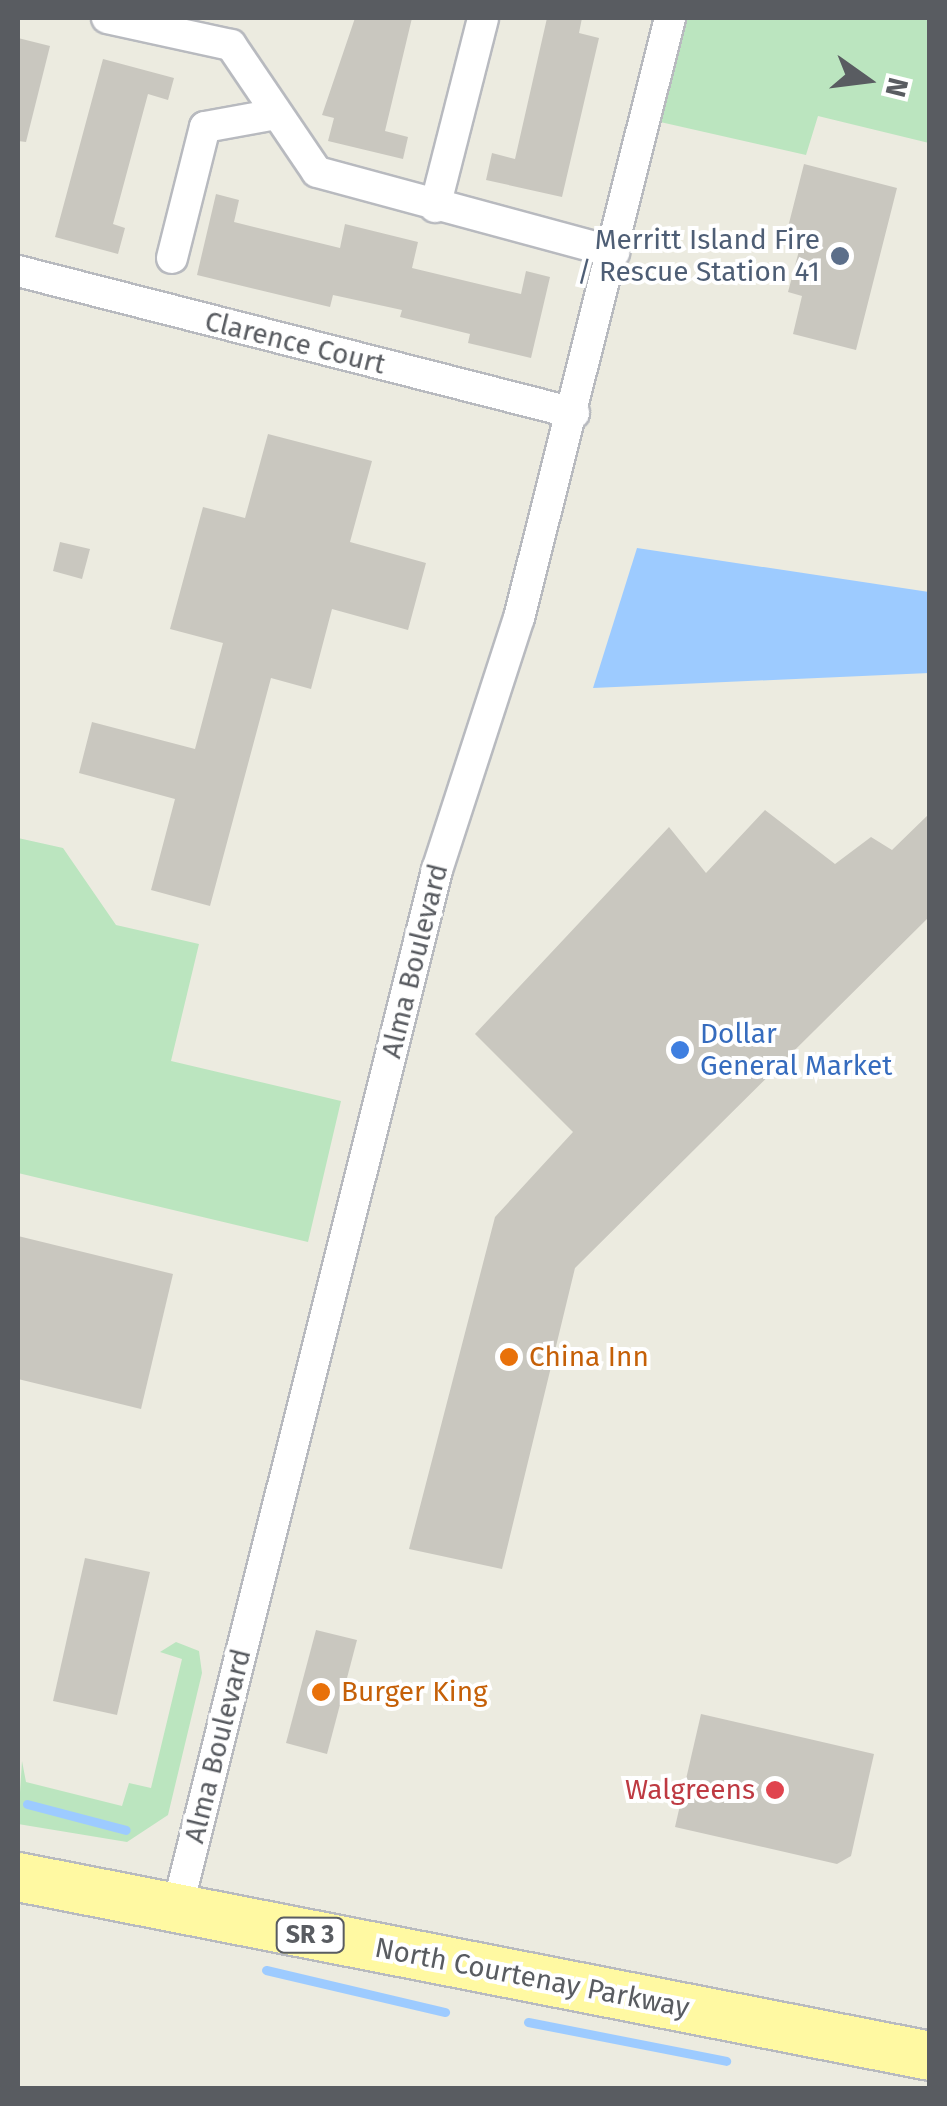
<!DOCTYPE html>
<style>
body{margin:0}
#map{position:relative;width:947px;height:2106px;overflow:hidden;background:#ecebe0;font-family:"Fira Sans",sans-serif}
div>[style]{position:absolute}
.green>*{inset:0;background:#bbe5bf}
.water>*{inset:0;background:#9dcbff}
.stream>*{height:9px;margin:-4.5px;padding:0 4.5px;transform-origin:4.5px;border-radius:4.5px;background:#9dcbff}
.building>*{inset:0;background:#c9c7bf}
.roads{filter:drop-shadow(2px 0 #b8babf) drop-shadow(-2px 0 #b8babf) drop-shadow(0 2px #b8babf) drop-shadow(0 -2px #b8babf)}
.minor>*{height:30px;margin:-15px;padding:0 15px;transform-origin:15px;border-radius:15px;background:#fff}
.primary>*{height:48px;margin:-24px;padding:0 24px;transform-origin:24px;border-radius:24px;background:#fff9a2}
.dots>*{width:28px;height:28px;translate:-50% -50%;box-sizing:border-box;border:5px solid #fff;border-radius:50%}
span{translate:-50% -50%;white-space:nowrap;text-align:center;line-height:1.15;-webkit-text-stroke:8px #fff;paint-order:stroke}
.shield-label span{padding:2px 8px;background:#fff;border:2px solid;border-radius:8px;-webkit-text-stroke-width:0}
.shield-label{font-size:25px;color:#595c61;font-weight:700}
.service-label{font-size:28px;color:#4e5e75}
.right{translate:-100% -50%;text-align:right}
.street-label{font-size:28px;color:#595c61}
.shop-label{font-size:28px;color:#366cbe}
.left{translate:0 -50%;text-align:left}
.food-label{font-size:28px;color:#c56008}
.health-label{font-size:28px;color:#be3a42}
.frame{position:absolute;inset:0;border:20px solid #595c61;pointer-events:none}
.north{position:absolute;left:817px;top:30px;width:100px;height:100px;-webkit-text-stroke:8px #fff;paint-order:stroke;rotate:104deg;font-size:28px;font-weight:700;line-height:40px;text-align:center;color:#595c61}
.north::after{content:'';display:block;margin:auto;width:35px;height:45px;background:#595c61;clip-path:polygon(50% 0,100% 100%,50% 72%,0 100%)}
</style>
<div id="map">
<div class="green">
<i style="clip-path:polygon(670px 18px,929px 18px,929px 143px,818px 116px,806px 155px,647px 119px)"></i>
<i style="clip-path:polygon(18px 838px,63px 848px,116px 925px,199px 944px,171px 1061px,341px 1101px,308px 1242px,18px 1173px)"></i>
<i style="clip-path:polygon(176px 1642px,199px 1651px,202px 1673px,168px 1815px,127px 1842px,18px 1824px,22px 1761px,26px 1782px,122px 1806px,129px 1783px,151px 1788px,182px 1659px,160px 1652px)"></i>
</div>
<div class="water">
<i style="clip-path:polygon(637px 548px,929px 592px,929px 673px,593px 688px)"></i>
</div>
<div class="stream">
<i style="left:27px;top:1804px;width:102px;rotate:14.7deg"></i>
<i style="left:266px;top:1970px;width:184px;rotate:13.2deg"></i>
<i style="left:528px;top:2022px;width:202px;rotate:11.1deg"></i>
</div>
<div class="building">
<i style="clip-path:polygon(355px 18px,412px 18px,385px 131px,408px 137px,403px 159px,328px 141px,334px 118px,322px 115px)"></i>
<i style="clip-path:polygon(547px 18px,582px 18px,579px 33px,599px 38px,562px 197px,486px 180px,492px 153px,515px 159px)"></i>
<i style="clip-path:polygon(18px 38px,50px 46px,26px 142px,18px 141px)"></i>
<i style="clip-path:polygon(103px 59px,174px 78px,168px 100px,148px 94px,113px 224px,125px 228px,118px 254px,55px 237px)"></i>
<i style="clip-path:polygon(804px 164px,897px 188px,856px 350px,793px 334px,802px 296px,788px 292px,800px 247px,784px 243px)"></i>
<i style="clip-path:polygon(216px 194px,239px 200px,234px 222px,340px 248px,345px 224px,418px 242px,412px 268px,521px 294px,526px 271px,550px 277px,531px 358px,468px 343px,470px 334px,400px 317px,402px 310px,333px 295px,330px 307px,197px 275px)"></i>
<i style="clip-path:polygon(268px 434px,372px 461px,350px 542px,426px 563px,408px 630px,332px 609px,311px 689px,271px 678px,210px 906px,151px 890px,175px 799px,79px 773px,92px 722px,195px 749px,223px 643px,170px 629px,203px 507px,245px 518px)"></i>
<i style="clip-path:polygon(60px 542px,90px 549px,82px 579px,53px 571px)"></i>
<i style="clip-path:polygon(765px 810px,835px 864px,871px 837px,892px 850px,930px 813px,930px 916px,575px 1268px,502px 1569px,409px 1549px,495px 1217px,573px 1132px,475px 1034px,669px 827px,706px 873px)"></i>
<i style="clip-path:polygon(18px 1236px,173px 1274px,141px 1409px,18px 1379px)"></i>
<i style="clip-path:polygon(85px 1558px,150px 1572px,117px 1715px,53px 1701px)"></i>
<i style="clip-path:polygon(316px 1630px,357px 1640px,327px 1754px,286px 1743px)"></i>
<i style="clip-path:polygon(701px 1714px,874px 1754px,851px 1856px,837px 1864px,675px 1827px)"></i>
</div>
<div class="roads">
<div class="minor">
<i style="left:107px;top:18px;width:127px;rotate:12.3deg"></i>
<i style="left:231px;top:45px;width:153px;rotate:55.9deg"></i>
<i style="left:317px;top:172px;width:308px;rotate:15.1deg"></i>
<i style="left:435px;top:207px;width:195px;rotate:-75.7deg"></i>
<i style="left:172px;top:258px;width:135px;rotate:-75.9deg"></i>
<i style="left:205px;top:127px;width:67px;rotate:-10.3deg"></i>
<i style="left:18px;top:271px;width:574px;rotate:14.33deg"></i>
<i style="left:177px;top:1909px;width:1071px;rotate:-75.95deg"></i>
<i style="left:437px;top:870px;width:265px;rotate:-72deg"></i>
<i style="left:519px;top:618px;width:619px;rotate:-75.87deg"></i>
</div>
<div class="primary">
<i style="left:18px;top:1877px;width:929px;rotate:11.1deg"></i>
</div>
</div>
<div class="dots">
<i style="left:840px;top:256px;background:#5c6f8a"></i>
<i style="left:680px;top:1050px;background:#3f7fe0"></i>
<i style="left:509px;top:1357px;background:#e8710a"></i>
<i style="left:321px;top:1692px;background:#e8710a"></i>
<i style="left:775px;top:1790px;background:#e0444e"></i>
</div>
<div class="shield-label">
<span style="left:310px;top:1935px">SR 3</span>
</div>
<div class="service-label">
<span class="right" style="left:820px;top:256px">Merritt Island Fire<br>/ Rescue Station 41</span>
</div>
<div class="street-label">
<span style="left:295px;top:343px;rotate:14deg">Clarence Court</span>
<span style="left:415px;top:961px;rotate:-76deg">Alma Boulevard</span>
<span style="left:218px;top:1746px;rotate:-76deg">Alma Boulevard</span>
<span style="left:532px;top:1978px;rotate:11deg">North Courtenay Parkway</span>
</div>
<div class="shop-label">
<span class="left" style="left:700px;top:1050px">Dollar<br>General Market</span>
</div>
<div class="food-label">
<span class="left" style="left:529px;top:1357px">China Inn</span>
<span class="left" style="left:341px;top:1692px">Burger King</span>
</div>
<div class="health-label">
<span class="right" style="left:755px;top:1790px">Walgreens</span>
</div>
<div class="frame"></div>
<div class="north">N</div>
</div>
